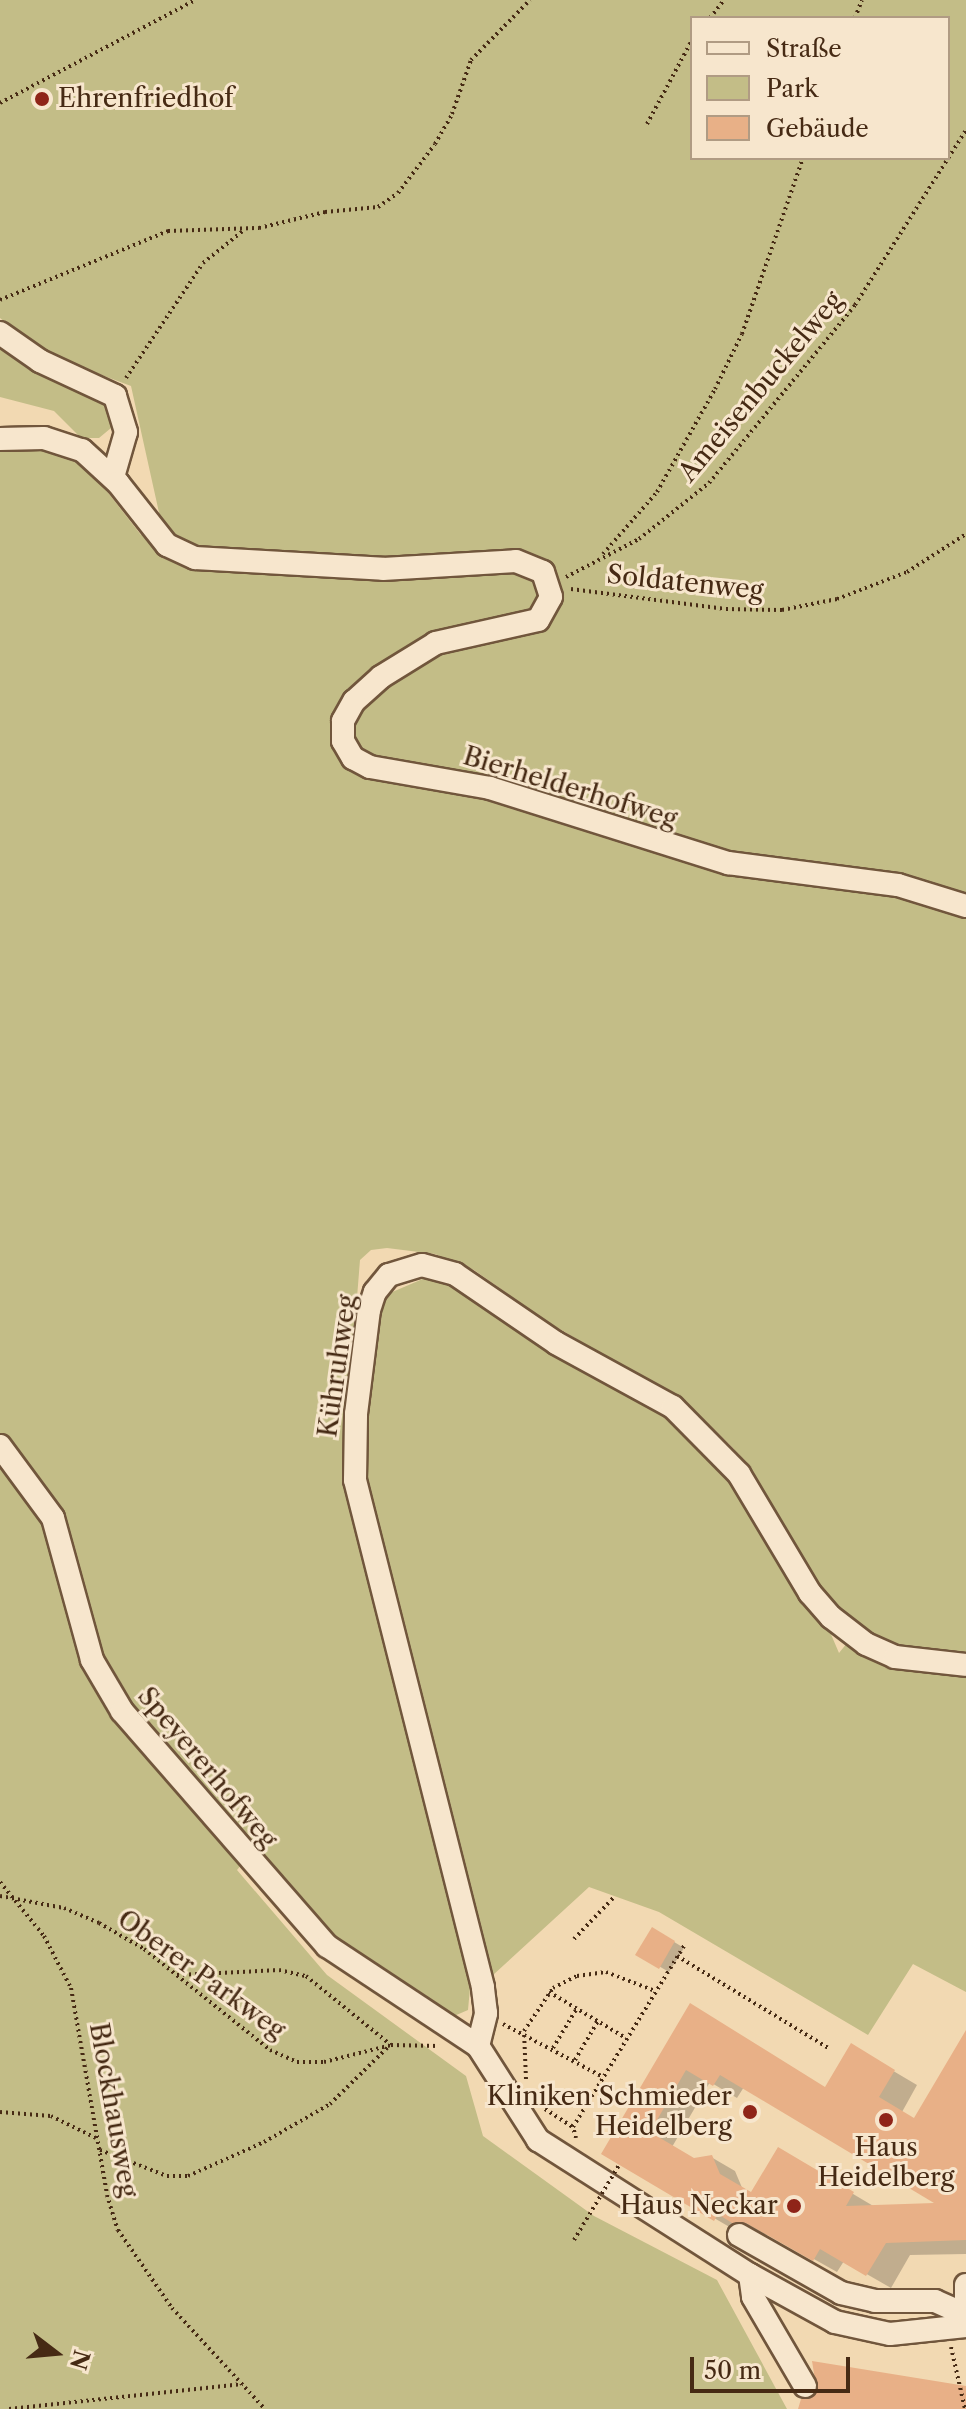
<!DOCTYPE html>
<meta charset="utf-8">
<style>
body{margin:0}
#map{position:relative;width:966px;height:2409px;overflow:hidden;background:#f2d9b2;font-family:"Libre Caslon Text",serif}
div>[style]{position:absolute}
.green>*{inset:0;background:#c3bd87}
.shadow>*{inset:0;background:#0003}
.building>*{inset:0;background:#e8b087}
.path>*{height:4px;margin-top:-2px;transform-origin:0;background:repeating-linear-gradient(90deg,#462a14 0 2px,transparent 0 6px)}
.roads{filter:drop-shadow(2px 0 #71563c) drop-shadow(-2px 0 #71563c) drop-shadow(0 2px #71563c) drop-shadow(0 -2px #71563c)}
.minor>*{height:22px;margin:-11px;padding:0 11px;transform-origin:11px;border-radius:11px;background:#f7e6cd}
.path-bridge>*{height:4px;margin-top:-2px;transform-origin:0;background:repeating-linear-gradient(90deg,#462a14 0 2px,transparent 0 6px)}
.dots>*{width:22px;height:22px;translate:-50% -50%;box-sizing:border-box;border:4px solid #f7e6cd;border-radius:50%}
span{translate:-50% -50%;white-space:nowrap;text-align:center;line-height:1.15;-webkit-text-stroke:6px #f7e6cd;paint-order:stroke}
.poi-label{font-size:26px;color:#462a14}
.left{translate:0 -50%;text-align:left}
.right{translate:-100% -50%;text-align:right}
.street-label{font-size:26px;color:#462a14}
.legend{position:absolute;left:690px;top:16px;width:260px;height:144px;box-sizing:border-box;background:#f7e6cd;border:2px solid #b09b83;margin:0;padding:10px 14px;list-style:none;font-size:24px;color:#462a14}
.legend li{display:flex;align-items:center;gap:16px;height:40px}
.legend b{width:40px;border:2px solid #b09b83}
.north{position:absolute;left:16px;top:2313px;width:80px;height:80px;-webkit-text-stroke:6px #f7e6cd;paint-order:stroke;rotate:106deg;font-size:22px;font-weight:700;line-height:32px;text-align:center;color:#462a14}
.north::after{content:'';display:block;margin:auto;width:28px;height:36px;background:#462a14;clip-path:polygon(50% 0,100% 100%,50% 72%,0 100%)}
.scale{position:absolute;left:690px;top:2357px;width:160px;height:36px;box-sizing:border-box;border:4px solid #462a14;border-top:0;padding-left:10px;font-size:24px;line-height:28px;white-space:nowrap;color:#462a14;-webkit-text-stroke:6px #f7e6cd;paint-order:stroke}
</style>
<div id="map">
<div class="green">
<i style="clip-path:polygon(evenodd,0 0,966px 0,966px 1992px,913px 1964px,868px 2035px,659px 1912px,589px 1887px,493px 1975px,360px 1463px,380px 1309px,390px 1293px,425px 1278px,445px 1279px,678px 1423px,732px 1482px,807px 1608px,827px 1625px,839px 1653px,860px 1627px,819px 1590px,762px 1489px,733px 1448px,690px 1406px,548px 1322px,474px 1270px,435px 1254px,387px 1248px,371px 1250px,360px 1260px,344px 1461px,345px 1494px,462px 1948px,470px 1988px,468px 2010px,454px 2016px,337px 1943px,251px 1853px,237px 1870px,327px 1975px,466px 2076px,483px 2136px,594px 2216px,717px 2280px,787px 2409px,0 2409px,0 450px,36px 448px,65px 455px,95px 476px,141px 535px,160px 517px,131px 386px,43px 353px,0 318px,0 0,692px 18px,948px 18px,948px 158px,692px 158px,692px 18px)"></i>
<i style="clip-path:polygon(0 349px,39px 373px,103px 397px,115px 420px,111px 428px,99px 438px,81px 438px,54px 411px,0 397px)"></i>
</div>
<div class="shadow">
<i style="clip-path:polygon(653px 1929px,684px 1948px,669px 1972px,638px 1954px)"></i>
<i style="clip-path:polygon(evenodd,691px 2005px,826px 2089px,851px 2046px,917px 2085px,902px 2112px,915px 2120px,966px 2050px,966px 2254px,910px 2255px,891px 2288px,844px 2261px,837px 2272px,771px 2235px,738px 2232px,603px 2153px,691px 2005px,710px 2082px,737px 2098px,744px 2087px,940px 2204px,875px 2207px,779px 2150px,752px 2194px,743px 2190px,735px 2171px,711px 2157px,694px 2160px,672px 2147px,710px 2082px)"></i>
</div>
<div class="building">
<i style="clip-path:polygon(652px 1927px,675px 1941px,659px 1969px,635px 1955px)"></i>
<i style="clip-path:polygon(evenodd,690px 2003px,825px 2087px,851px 2043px,895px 2070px,879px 2097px,914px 2118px,966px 2030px,966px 2240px,886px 2243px,866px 2276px,820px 2249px,813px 2261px,746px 2223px,732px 2223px,718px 2214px,714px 2221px,601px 2154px,690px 2003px,686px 2070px,713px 2086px,720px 2075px,934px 2203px,846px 2206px,854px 2192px,778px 2147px,751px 2192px,720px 2174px,712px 2155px,694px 2158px,650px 2132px,686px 2070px)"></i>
<i style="clip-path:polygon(812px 2361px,966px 2386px,966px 2409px,798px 2409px,801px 2399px,817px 2392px)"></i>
</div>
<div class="path">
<i style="left:710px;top:18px;width:23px;rotate:-52deg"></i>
<i style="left:855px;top:18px;width:19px;rotate:-69deg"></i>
<i style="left:0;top:103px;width:221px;rotate:-27.8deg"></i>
<i style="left:647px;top:124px;width:95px;rotate:-61.8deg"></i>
<i style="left:0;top:300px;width:182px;rotate:-22.3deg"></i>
<i style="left:168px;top:231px;width:91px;rotate:-1.9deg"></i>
<i style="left:259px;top:228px;width:68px;rotate:-13.6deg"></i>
<i style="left:325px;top:212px;width:53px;rotate:-5.4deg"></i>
<i style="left:378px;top:207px;width:24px;rotate:-35deg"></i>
<i style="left:398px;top:193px;width:61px;rotate:-52.9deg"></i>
<i style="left:435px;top:144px;width:34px;rotate:-60deg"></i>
<i style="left:452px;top:114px;width:57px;rotate:-70.6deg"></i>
<i style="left:471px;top:60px;width:84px;rotate:-45.5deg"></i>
<i style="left:126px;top:378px;width:138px;rotate:-56.2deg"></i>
<i style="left:203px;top:263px;width:53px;rotate:-38.8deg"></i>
<i style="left:603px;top:554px;width:82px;rotate:-48.9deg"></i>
<i style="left:657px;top:492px;width:118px;rotate:-60.6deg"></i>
<i style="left:715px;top:389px;width:61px;rotate:-63.9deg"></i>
<i style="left:742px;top:334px;width:186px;rotate:-70.9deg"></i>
<i style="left:566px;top:577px;width:82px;rotate:-27.5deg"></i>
<i style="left:639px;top:539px;width:90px;rotate:-38.7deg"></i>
<i style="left:709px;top:483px;width:230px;rotate:-50.6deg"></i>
<i style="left:855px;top:305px;width:207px;rotate:-57.6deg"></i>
<i style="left:571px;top:589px;width:156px;rotate:7.4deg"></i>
<i style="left:726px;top:609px;width:56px;rotate:1deg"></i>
<i style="left:782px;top:610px;width:56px;rotate:-11.3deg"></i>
<i style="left:837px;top:599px;width:75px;rotate:-21.1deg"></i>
<i style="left:907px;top:572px;width:70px;rotate:-32.8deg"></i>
<i style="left:0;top:1882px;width:70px;rotate:50.8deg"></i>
<i style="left:44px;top:1936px;width:59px;rotate:62.6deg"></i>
<i style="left:71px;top:1988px;width:210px;rotate:80.1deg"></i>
<i style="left:107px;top:2195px;width:37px;rotate:73deg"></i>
<i style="left:118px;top:2230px;width:95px;rotate:55.3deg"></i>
<i style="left:172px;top:2308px;width:137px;rotate:47.4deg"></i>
<i style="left:0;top:1896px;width:65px;rotate:10.6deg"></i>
<i style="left:64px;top:1908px;width:38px;rotate:23deg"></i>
<i style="left:99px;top:1923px;width:52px;rotate:30deg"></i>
<i style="left:144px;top:1949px;width:161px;rotate:38.7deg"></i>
<i style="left:270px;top:2050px;width:30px;rotate:24deg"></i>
<i style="left:297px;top:2062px;width:27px"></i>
<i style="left:324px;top:2062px;width:69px;rotate:-14.2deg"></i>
<i style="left:391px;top:2045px;width:48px;rotate:1.2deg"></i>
<i style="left:574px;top:1939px;width:59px;rotate:-46.4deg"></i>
<i style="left:677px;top:1956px;width:179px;rotate:31.3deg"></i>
<i style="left:177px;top:1975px;width:102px;rotate:-2.8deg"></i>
<i style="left:279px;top:1970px;width:28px;rotate:13deg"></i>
<i style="left:306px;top:1976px;width:109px;rotate:39.1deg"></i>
<i style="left:549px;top:1992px;width:90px;rotate:30.9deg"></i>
<i style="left:503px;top:2024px;width:113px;rotate:27.9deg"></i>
<i style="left:553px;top:2048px;width:47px;rotate:-59deg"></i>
<i style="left:575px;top:2060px;width:45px;rotate:-59.5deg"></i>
<i style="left:526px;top:2079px;width:48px;rotate:-92.4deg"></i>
<i style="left:524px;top:2031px;width:52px;rotate:-56deg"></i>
<i style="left:553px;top:1988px;width:27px;rotate:-27deg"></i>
<i style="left:577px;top:1976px;width:29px;rotate:-8deg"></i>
<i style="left:606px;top:1972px;width:53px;rotate:21.2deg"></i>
<i style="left:545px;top:2109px;width:33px;rotate:33deg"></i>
<i style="left:0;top:2112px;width:51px;rotate:4.5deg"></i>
<i style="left:51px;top:2116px;width:50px;rotate:26.1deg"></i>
<i style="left:576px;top:2138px;width:11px;rotate:-105deg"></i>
<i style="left:573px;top:2127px;width:215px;rotate:-58.5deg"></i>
<i style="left:100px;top:2150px;width:72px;rotate:21.2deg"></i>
<i style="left:167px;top:2176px;width:21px"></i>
<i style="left:188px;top:2176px;width:83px;rotate:-24.1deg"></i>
<i style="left:264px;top:2142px;width:76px;rotate:-29.9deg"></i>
<i style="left:330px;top:2104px;width:83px;rotate:-44.5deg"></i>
<i style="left:951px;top:2347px;width:64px;rotate:77.3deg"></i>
<i style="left:9px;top:2409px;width:235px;rotate:-6.1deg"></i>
</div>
<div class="roads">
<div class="minor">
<i style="left:0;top:333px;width:49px;rotate:35deg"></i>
<i style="left:40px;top:361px;width:83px;rotate:25deg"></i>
<i style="left:115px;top:396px;width:38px;rotate:73deg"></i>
<i style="left:126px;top:432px;width:47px;rotate:106.1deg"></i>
<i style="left:0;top:439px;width:44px;rotate:-1.3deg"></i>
<i style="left:44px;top:438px;width:40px;rotate:18deg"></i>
<i style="left:82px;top:450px;width:49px;rotate:42.5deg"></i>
<i style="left:118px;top:483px;width:79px;rotate:51.7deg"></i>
<i style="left:167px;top:545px;width:31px;rotate:25deg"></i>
<i style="left:195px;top:558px;width:188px;rotate:3.3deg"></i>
<i style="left:383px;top:569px;width:133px;rotate:-3.4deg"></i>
<i style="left:516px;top:561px;width:29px;rotate:22deg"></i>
<i style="left:543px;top:572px;width:26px;rotate:72deg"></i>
<i style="left:551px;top:597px;width:26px;rotate:119deg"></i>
<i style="left:538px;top:620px;width:105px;rotate:167.3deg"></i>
<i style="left:436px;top:643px;width:65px;rotate:148.3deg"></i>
<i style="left:381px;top:677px;width:36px;rotate:138deg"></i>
<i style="left:354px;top:701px;width:23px;rotate:119deg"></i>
<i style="left:343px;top:721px;width:20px;rotate:90deg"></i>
<i style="left:343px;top:741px;width:20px;rotate:60deg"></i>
<i style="left:353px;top:758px;width:19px;rotate:28deg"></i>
<i style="left:370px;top:767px;width:122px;rotate:9.9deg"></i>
<i style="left:490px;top:788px;width:250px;rotate:17.5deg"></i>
<i style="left:728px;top:863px;width:171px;rotate:7.4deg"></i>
<i style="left:898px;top:885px;width:71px;rotate:17.2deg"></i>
<i style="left:0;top:1446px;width:89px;rotate:53.6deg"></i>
<i style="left:53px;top:1518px;width:147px;rotate:74.6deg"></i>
<i style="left:92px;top:1660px;width:59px;rotate:59.5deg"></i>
<i style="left:122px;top:1711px;width:312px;rotate:48.9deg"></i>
<i style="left:327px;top:1946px;width:181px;rotate:33.5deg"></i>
<i style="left:478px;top:2046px;width:112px;rotate:57.4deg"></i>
<i style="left:538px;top:2140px;width:251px;rotate:32.5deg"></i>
<i style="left:750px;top:2275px;width:97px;rotate:28.9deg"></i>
<i style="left:835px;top:2322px;width:56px;rotate:12.3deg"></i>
<i style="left:890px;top:2334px;width:76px;rotate:-6deg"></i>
<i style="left:478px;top:2046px;width:34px;rotate:-76deg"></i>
<i style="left:486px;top:2013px;width:26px;rotate:-97deg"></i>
<i style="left:483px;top:1987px;width:523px;rotate:-104.17deg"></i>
<i style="left:355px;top:1480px;width:66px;rotate:-89.1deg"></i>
<i style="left:356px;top:1414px;width:105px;rotate:-82.9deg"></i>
<i style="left:369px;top:1310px;width:19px;rotate:-72deg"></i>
<i style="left:375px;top:1292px;width:22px;rotate:-51deg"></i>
<i style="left:389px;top:1275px;width:34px;rotate:-17deg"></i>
<i style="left:422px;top:1265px;width:34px;rotate:15deg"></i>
<i style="left:455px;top:1274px;width:122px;rotate:34.3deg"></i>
<i style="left:556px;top:1343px;width:133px;rotate:28.7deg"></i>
<i style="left:673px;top:1407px;width:94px;rotate:45.4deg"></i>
<i style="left:739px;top:1474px;width:139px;rotate:59.2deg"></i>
<i style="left:810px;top:1593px;width:32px;rotate:49deg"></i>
<i style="left:831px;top:1617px;width:44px;rotate:37.6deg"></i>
<i style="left:866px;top:1644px;width:32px;rotate:24deg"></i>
<i style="left:895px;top:1657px;width:71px;rotate:6.4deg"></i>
<i style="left:739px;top:2235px;width:117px;rotate:29.6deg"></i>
<i style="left:841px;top:2293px;width:35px;rotate:13deg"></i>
<i style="left:875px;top:2301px;width:60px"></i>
<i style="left:935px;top:2301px;width:34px;rotate:24deg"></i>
<i style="left:750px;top:2275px;width:22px;rotate:82deg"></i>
<i style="left:753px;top:2297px;width:103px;rotate:59.7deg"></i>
<i style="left:966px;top:2285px;width:27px;rotate:90deg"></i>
</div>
</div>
<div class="path-bridge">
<i style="left:574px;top:2240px;width:87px;rotate:-59deg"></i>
</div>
<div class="dots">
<i style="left:42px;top:99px;background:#8f2418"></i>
<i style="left:750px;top:2112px;background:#8f2418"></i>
<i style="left:886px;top:2120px;background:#8f2418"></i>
<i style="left:794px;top:2206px;background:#8f2418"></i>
</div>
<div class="poi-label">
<span class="left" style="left:58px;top:99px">Ehrenfriedhof</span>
<span class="right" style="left:732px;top:2112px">Kliniken Schmieder<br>Heidelberg</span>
<span style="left:886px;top:2163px">Haus<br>Heidelberg</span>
<span class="right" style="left:778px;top:2206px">Haus Neckar</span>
</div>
<div class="street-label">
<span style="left:761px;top:387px;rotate:-50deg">Ameisenbuckelweg</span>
<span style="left:685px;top:583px;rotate:6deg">Soldatenweg</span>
<span style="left:570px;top:788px;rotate:17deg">Bierhelderhofweg</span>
<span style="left:338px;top:1366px;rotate:-82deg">Kühruhweg</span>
<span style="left:207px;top:1768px;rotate:50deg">Speyererhofweg</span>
<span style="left:201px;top:1975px;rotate:36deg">Oberer Parkweg</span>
<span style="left:113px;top:2110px;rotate:80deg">Blockhausweg</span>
</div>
<ul class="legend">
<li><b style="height:10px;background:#f7e6cd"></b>Straße</li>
<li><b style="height:22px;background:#c3bd87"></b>Park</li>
<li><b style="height:22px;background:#e8b087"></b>Gebäude</li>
</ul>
<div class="north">N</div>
<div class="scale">50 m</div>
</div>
